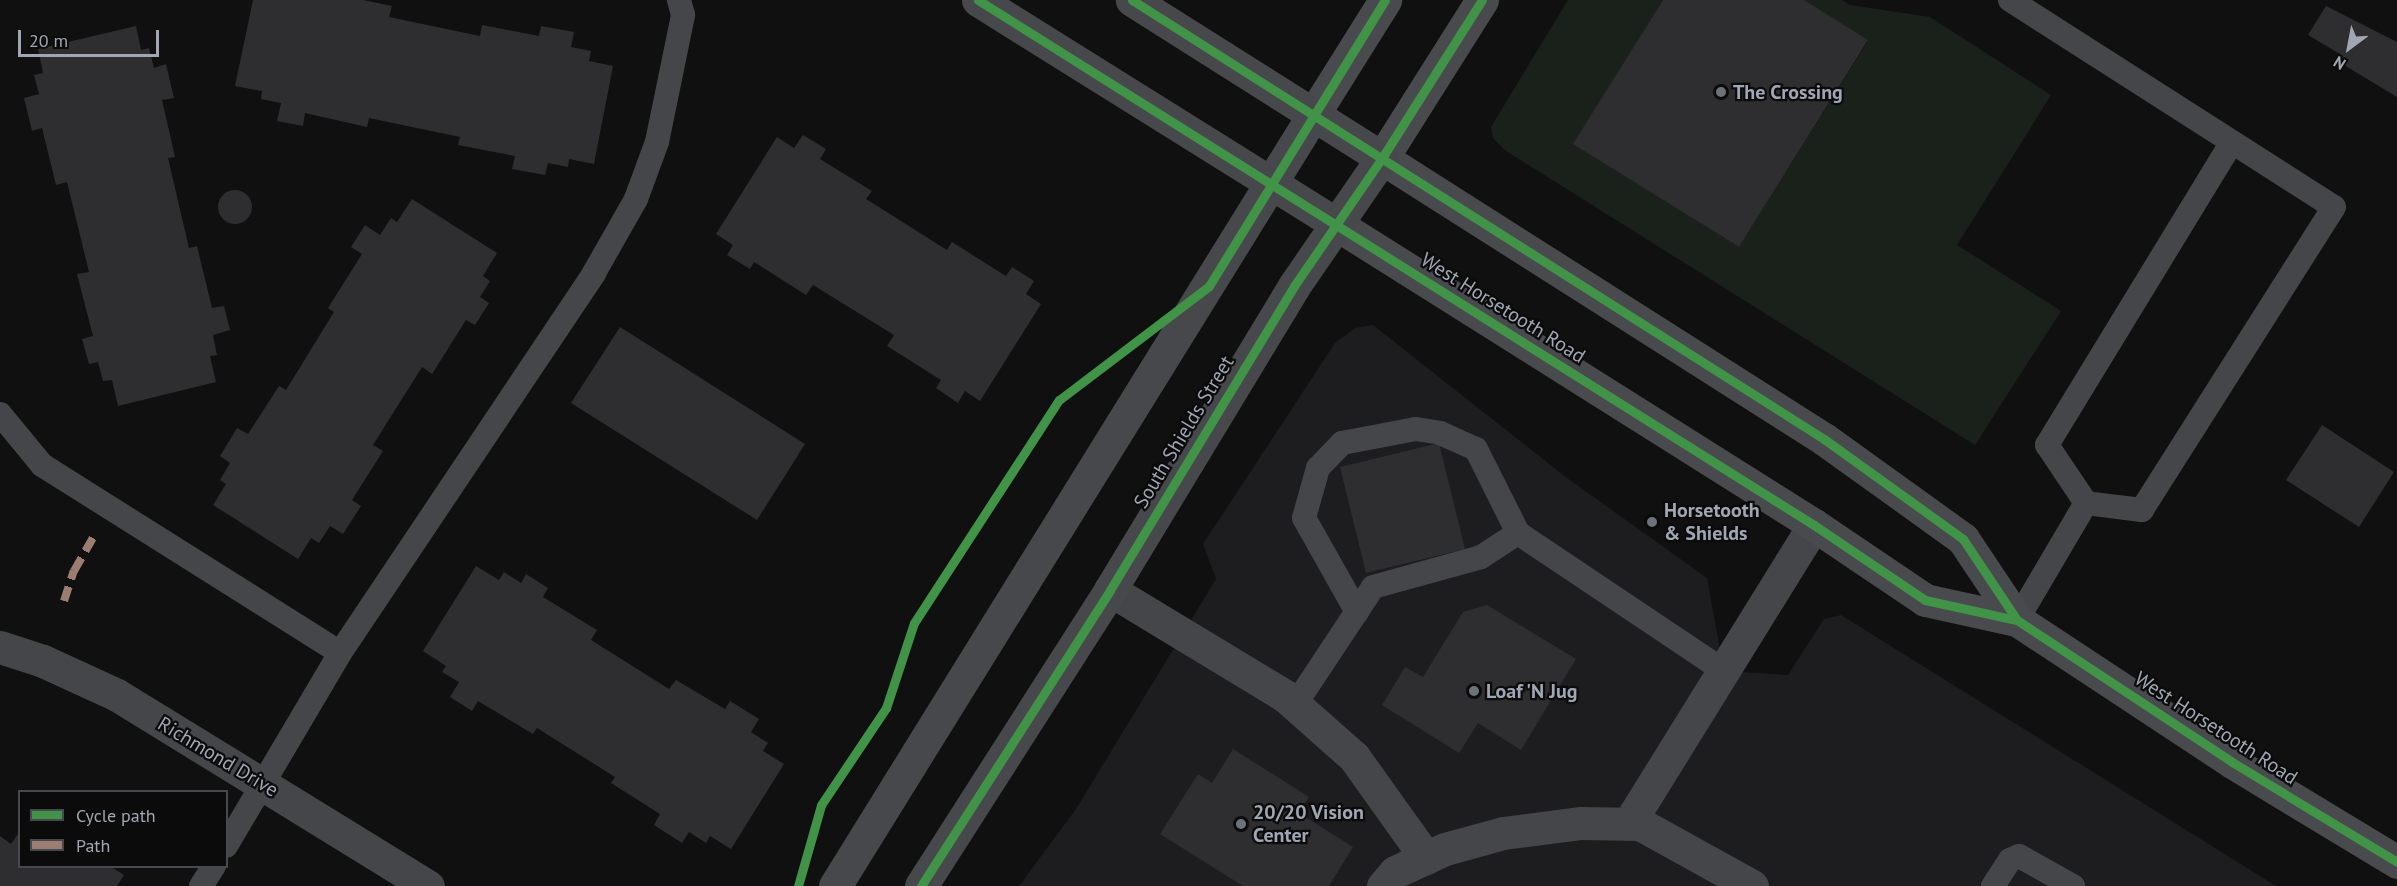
<!DOCTYPE html>
<style>
body{margin:0}
#map{position:relative;width:2397px;height:886px;overflow:hidden;background:#101011;font-family:"PT Sans",sans-serif}
div>[style]{position:absolute}
.built>*{inset:0;background:#1d1d1f}
.green>*{inset:0;background:#1a211b}
.building>*{inset:0;background:#2e2e30}
.round{border-radius:50%}
.service>*{height:24px;margin:-12px;padding:0 12px;transform-origin:12px;border-radius:12px;background:#45464a}
.minor>*{height:33px;margin:-16.5px;padding:0 16.5px;transform-origin:16.5px;border-radius:16.5px;background:#45464a}
.secondary>*{height:33px;margin:-16.5px;padding:0 16.5px;transform-origin:16.5px;border-radius:16.5px;background:#494a4e}
.primary>*{height:33px;margin:-16.5px;padding:0 16.5px;transform-origin:16.5px;border-radius:16.5px;background:#47484c}
.quiet>*{height:8px;margin-top:-4px;transform-origin:0;background:repeating-linear-gradient(90deg,#9b7d72 0 15px,transparent 0 23px)}
.cycleway>*{height:9px;margin:-4.5px;padding:0 4.5px;transform-origin:4.5px;border-radius:4.5px;background:#419447}
.dots>*{width:16px;height:16px;translate:-50% -50%;box-sizing:border-box;border:3px solid #0b0b0c;border-radius:50%}
span{translate:-50% -50%;white-space:nowrap;text-align:center;line-height:1.15;-webkit-text-stroke:4.5px #0b0b0c;paint-order:stroke}
.poi-label{font-size:20px;color:#a0a6b3;font-weight:700}
.left{translate:0 -50%;text-align:left}
.street-label{font-size:20px;color:#a0a6b3}
.legend{position:absolute;left:18px;top:790px;width:210px;height:78px;box-sizing:border-box;background:#0b0b0c;border:2px solid #47494f;margin:0;padding:8px 10px;list-style:none;font-size:18px;color:#a0a6b3}
.legend li{display:flex;align-items:center;gap:12px;height:30px}
.legend b{width:30px;border:2px solid #47494f}
.north{position:absolute;left:2319px;top:18px;width:60px;height:60px;-webkit-text-stroke:4px #0b0b0c;paint-order:stroke;rotate:212deg;font-size:16px;font-weight:700;line-height:24px;text-align:center;color:#a0a6b3}
.north::after{content:'';display:block;margin:auto;width:21px;height:27px;background:#a0a6b3;clip-path:polygon(50% 0,100% 100%,50% 72%,0 100%)}
.scale{position:absolute;left:18px;top:30px;width:141px;height:27px;box-sizing:border-box;border:3px solid #a0a6b3;border-top:0;padding-left:8px;font-size:18px;line-height:21px;white-space:nowrap;color:#a0a6b3;-webkit-text-stroke:4px #0b0b0c;paint-order:stroke}
</style>
<div id="map">
<div class="built">
<i style="clip-path:polygon(1373px 325px,1567px 478px,1707px 578px,1724px 671px,1788px 675px,1824px 619px,1841px 615px,2276px 886px,1019px 886px,1076px 809px,1216px 579px,1203px 544px,1335px 343px,1355px 328px)"></i>
</div>
<div class="green">
<i style="clip-path:polygon(1568px 0,1663px 0,1574px 144px,1739px 247px,1868px 41px,1804px 0,1842px 0,1850px 5px,1930px 17px,2051px 95px,1957px 245px,2061px 311px,1975px 445px,1506px 151px,1493px 138px,1491px 127px)"></i>
</div>
<div class="building">
<i style="clip-path:polygon(253px 0,363px 0,392px 6px,389px 17px,480px 36px,482px 25px,539px 36px,541px 26px,574px 32px,571px 47px,591px 51px,589px 61px,613px 66px,594px 164px,569px 159px,568px 167px,548px 163px,545px 175px,512px 169px,515px 156px,458px 145px,460px 137px,369px 118px,367px 127px,305px 113px,303px 126px,277px 121px,281px 103px,261px 99px,262px 91px,235px 86px)"></i>
<i style="clip-path:polygon(1663px 0,1804px 0,1868px 40px,1739px 247px,1573px 144px)"></i>
<i style="clip-path:polygon(2326px 6px,2397px 42px,2397px 97px,2339px 62px,2343px 56px,2308px 35px)"></i>
<i style="clip-path:polygon(136px 26px,141px 50px,149px 48px,154px 68px,166px 64px,174px 98px,162px 100px,175px 157px,168px 158px,189px 248px,197px 246px,212px 308px,224px 306px,230px 330px,213px 335px,217px 355px,210px 356px,216px 382px,118px 406px,112px 380px,103px 381px,98px 362px,89px 364px,82px 339px,93px 336px,77px 274px,89px 272px,67px 182px,56px 185px,42px 128px,32px 131px,24px 98px,39px 94px,34px 75px,43px 73px,38px 49px)"></i>
<i style="clip-path:polygon(803px 135px,826px 149px,820px 159px,872px 191px,866px 199px,947px 250px,952px 242px,1006px 276px,1012px 267px,1034px 281px,1026px 294px,1041px 304px,980px 401px,965px 391px,958px 403px,936px 388px,941px 380px,887px 346px,894px 335px,813px 285px,806px 295px,754px 262px,750px 269px,727px 255px,733px 245px,716px 234px,777px 137px,794px 148px)"></i>
<i class="round" style="left:218px;top:190px;width:34px;height:34px"></i>
<i style="clip-path:polygon(412px 199px,497px 253px,483px 276px,490px 281px,480px 297px,489px 303px,475px 325px,466px 320px,432px 374px,422px 367px,373px 445px,383px 451px,352px 500px,361px 506px,343px 534px,330px 526px,319px 543px,311px 538px,298px 559px,213px 505px,226px 484px,220px 480px,230px 463px,220px 456px,237px 428px,248px 434px,279px 386px,286px 390px,334px 312px,328px 308px,362px 254px,351px 247px,365px 225px,380px 235px,391px 218px,397px 222px)"></i>
<i style="clip-path:polygon(620px 327px,805px 444px,757px 520px,571px 403px)"></i>
<i style="clip-path:polygon(2322px 425px,2394px 472px,2359px 527px,2286px 480px)"></i>
<i style="clip-path:polygon(1439px 443px,1465px 549px,1366px 573px,1340px 467px)"></i>
<i style="clip-path:polygon(476px 566px,499px 580px,504px 572px,521px 583px,526px 574px,548px 588px,543px 597px,597px 630px,591px 640px,669px 689px,676px 680px,725px 709px,730px 701px,759px 719px,751px 732px,768px 743px,763px 751px,784px 764px,731px 849px,710px 836px,706px 843px,689px 832px,682px 843px,654px 825px,660px 814px,611px 783px,615px 777px,537px 728px,533px 734px,478px 701px,472px 711px,450px 697px,459px 682px,442px 672px,446px 666px,423px 651px)"></i>
<i style="clip-path:polygon(1487px 605px,1576px 659px,1521px 750px,1478px 723px,1459px 753px,1382px 705px,1405px 667px,1423px 677px,1463px 612px)"></i>
<i style="clip-path:polygon(1233px 749px,1309px 797px,1299px 813px,1353px 847px,1329px 886px,1243px 886px,1160px 834px,1198px 774px,1212px 783px)"></i>
<i style="clip-path:polygon(20px 831px,20px 866px,110px 866px,124px 875px,117px 886px,0 886px,0 836px,11px 844px)"></i>
</div>
<div class="service">
<i style="left:2010px;top:0;width:384px;rotate:32.6deg"></i>
<i style="left:2334px;top:207px;width:359px;rotate:122.4deg"></i>
<i style="left:2142px;top:510px;width:56px;rotate:-172.9deg"></i>
<i style="left:2086px;top:503px;width:70px;rotate:-123.9deg"></i>
<i style="left:2047px;top:445px;width:355px;rotate:-58.6deg"></i>
<i style="left:0;top:414px;width:66px;rotate:50.5deg"></i>
<i style="left:42px;top:465px;width:352px;rotate:32.2deg"></i>
<i style="left:1357px;top:612px;width:108px;rotate:-119.4deg"></i>
<i style="left:1304px;top:518px;width:52px;rotate:-74.4deg"></i>
<i style="left:1318px;top:468px;width:35px;rotate:-46deg"></i>
<i style="left:1342px;top:443px;width:75px;rotate:-10.7deg"></i>
<i style="left:1416px;top:429px;width:24px;rotate:9deg"></i>
<i style="left:1440px;top:433px;width:39px;rotate:24deg"></i>
<i style="left:1476px;top:449px;width:94px;rotate:63.4deg"></i>
<i style="left:2017px;top:620px;width:136px;rotate:-59.5deg"></i>
<i style="left:1295px;top:705px;width:141px;rotate:-56.5deg"></i>
<i style="left:1373px;top:587px;width:112px;rotate:-15.5deg"></i>
<i style="left:1481px;top:557px;width:44px;rotate:-33deg"></i>
<i style="left:1518px;top:533px;width:248px;rotate:33.8deg"></i>
<i style="left:226px;top:846px;width:224px;rotate:-59.4deg"></i>
<i style="left:340px;top:653px;width:457px;rotate:-56.2deg"></i>
<i style="left:594px;top:273px;width:85px;rotate:-60.4deg"></i>
<i style="left:636px;top:199px;width:61px;rotate:-69.8deg"></i>
<i style="left:657px;top:142px;width:130px;rotate:-78.4deg"></i>
<i style="left:683px;top:15px;width:16px;rotate:-105deg"></i>
<i style="left:201px;top:886px;width:24px;rotate:-57deg"></i>
<i style="left:1993px;top:886px;width:31px;rotate:-57deg"></i>
<i style="left:2010px;top:860px;width:10px;rotate:-24deg"></i>
<i style="left:2019px;top:856px;width:62px;rotate:29.1deg"></i>
</div>
<div class="minor">
<i style="left:1110px;top:590px;width:205px;rotate:31.2deg"></i>
<i style="left:1285px;top:696px;width:92px;rotate:41.5deg"></i>
<i style="left:1354px;top:757px;width:124px;rotate:54.5deg"></i>
<i style="left:0;top:647px;width:45px;rotate:18deg"></i>
<i style="left:43px;top:661px;width:81px;rotate:24.7deg"></i>
<i style="left:117px;top:695px;width:365px;rotate:31.6deg"></i>
<i style="left:1629px;top:823px;width:351px;rotate:-58.2deg"></i>
<i style="left:1383px;top:886px;width:18px;rotate:-49deg"></i>
<i style="left:1395px;top:872px;width:55px;rotate:-24.7deg"></i>
<i style="left:1445px;top:849px;width:60px;rotate:-15.4deg"></i>
<i style="left:1503px;top:833px;width:79px;rotate:-7.3deg"></i>
<i style="left:1581px;top:823px;width:59px;rotate:1deg"></i>
<i style="left:1640px;top:824px;width:128px;rotate:29deg"></i>
</div>
<div class="secondary">
<i style="left:1482px;top:0;width:187px;rotate:122.3deg"></i>
<i style="left:1382px;top:158px;width:524px;rotate:32.45deg"></i>
<i style="left:1824px;top:439px;width:171px;rotate:35.7deg"></i>
<i style="left:1963px;top:539px;width:97px;rotate:56.3deg"></i>
<i style="left:1313px;top:115px;width:136px;rotate:-57.9deg"></i>
<i style="left:1336px;top:224px;width:565px;rotate:32.2deg"></i>
<i style="left:1814px;top:525px;width:134px;rotate:34deg"></i>
<i style="left:1925px;top:600px;width:94px;rotate:12.3deg"></i>
<i style="left:2017px;top:620px;width:258px;rotate:33.4deg"></i>
<i style="left:2232px;top:762px;width:193px;rotate:31.2deg"></i>
</div>
<div class="primary">
<i style="left:978px;top:0;width:422px;rotate:32deg"></i>
<i style="left:835px;top:886px;width:907px;rotate:-58.2deg"></i>
<i style="left:921px;top:886px;width:351px;rotate:-57.4deg"></i>
<i style="left:1110px;top:590px;width:355px;rotate:-58.8deg"></i>
<i style="left:1294px;top:286px;width:155px;rotate:-55.5deg"></i>
<i style="left:1382px;top:158px;width:296px;rotate:-147.7deg"></i>
</div>
<div class="quiet">
<i style="left:64px;top:601px;width:32px;rotate:-72deg"></i>
<i style="left:74px;top:571px;width:40px;rotate:-60.3deg"></i>
</div>
<div class="cycleway">
<i style="left:978px;top:0;width:987px;rotate:32.13deg"></i>
<i style="left:1814px;top:525px;width:134px;rotate:34deg"></i>
<i style="left:1925px;top:600px;width:94px;rotate:12.3deg"></i>
<i style="left:2017px;top:620px;width:258px;rotate:33.4deg"></i>
<i style="left:2232px;top:762px;width:193px;rotate:31.2deg"></i>
<i style="left:1132px;top:0;width:820px;rotate:32.39deg"></i>
<i style="left:1824px;top:439px;width:171px;rotate:35.7deg"></i>
<i style="left:1963px;top:539px;width:97px;rotate:56.3deg"></i>
<i style="left:798px;top:886px;width:84px;rotate:-74.1deg"></i>
<i style="left:821px;top:805px;width:117px;rotate:-56.2deg"></i>
<i style="left:886px;top:708px;width:89px;rotate:-71.8deg"></i>
<i style="left:914px;top:623px;width:266px;rotate:-57deg"></i>
<i style="left:1059px;top:400px;width:188px;rotate:-37.2deg"></i>
<i style="left:1209px;top:286px;width:336px;rotate:-58.4deg"></i>
<i style="left:921px;top:886px;width:351px;rotate:-57.4deg"></i>
<i style="left:1110px;top:590px;width:355px;rotate:-58.8deg"></i>
<i style="left:1294px;top:286px;width:155px;rotate:-55.5deg"></i>
<i style="left:1382px;top:158px;width:187px;rotate:-57.7deg"></i>
</div>
<div class="dots">
<i style="left:1721px;top:92px;background:#6e727a"></i>
<i style="left:1652px;top:522px;background:#6e727a"></i>
<i style="left:1474px;top:691px;background:#6e727a"></i>
<i style="left:1241px;top:824px;background:#6e727a"></i>
</div>
<div class="poi-label">
<span class="left" style="left:1733px;top:92px">The Crossing</span>
<span class="left" style="left:1664px;top:522px">Horsetooth<br>&amp; Shields</span>
<span class="left" style="left:1486px;top:691px">Loaf 'N Jug</span>
<span class="left" style="left:1253px;top:824px">20/20 Vision<br>Center</span>
</div>
<div class="street-label">
<span style="left:1503px;top:308px;rotate:32deg">West Horsetooth Road</span>
<span style="left:1184px;top:432px;rotate:-59deg">South Shields Street</span>
<span style="left:2216px;top:728px;rotate:33deg">West Horsetooth Road</span>
<span style="left:218px;top:757px;rotate:31deg">Richmond Drive</span>
</div>
<ul class="legend">
<li><b style="height:8px;background:#419447"></b>Cycle path</li>
<li><b style="height:8px;background:#9b7d72"></b>Path</li>
</ul>
<div class="north">N</div>
<div class="scale">20 m</div>
</div>
